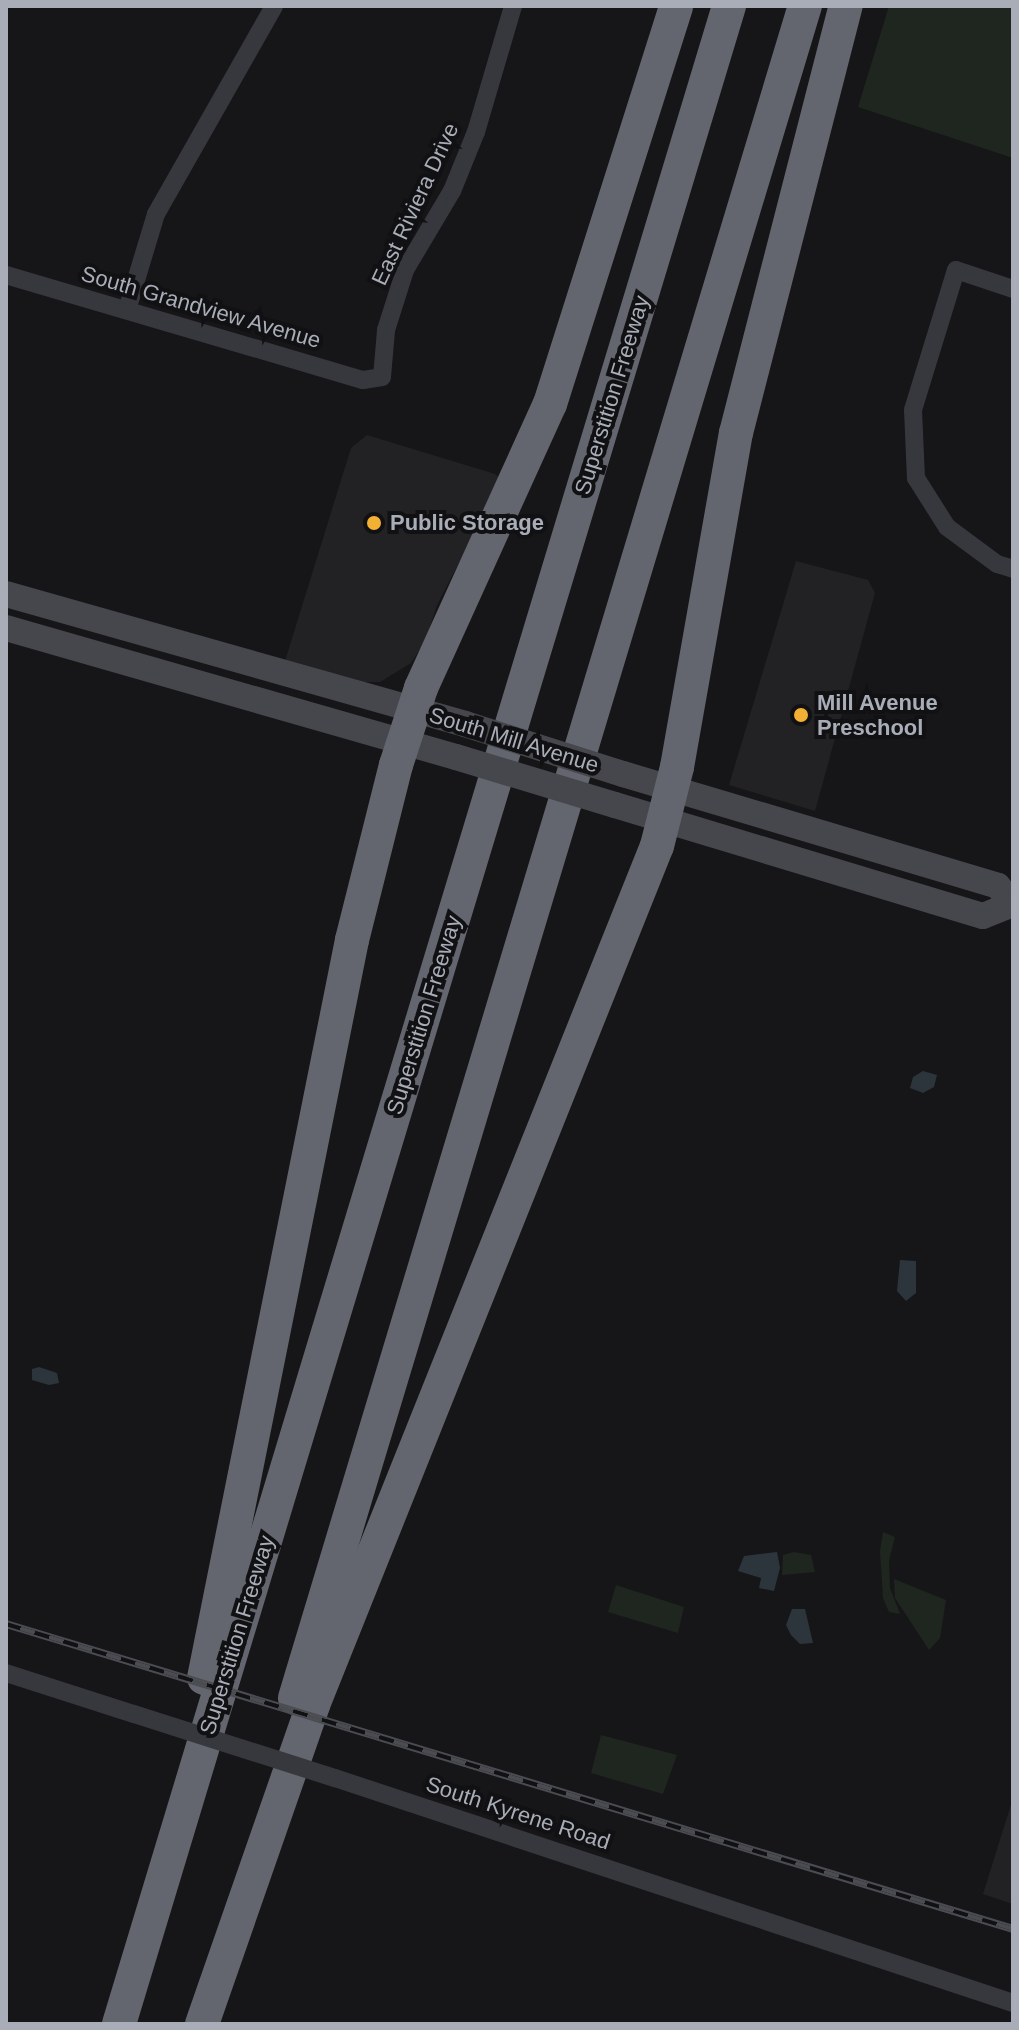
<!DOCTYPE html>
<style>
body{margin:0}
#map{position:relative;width:1019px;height:2030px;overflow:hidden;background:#161618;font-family:Helvetica,sans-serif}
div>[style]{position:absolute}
.built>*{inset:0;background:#222225}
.green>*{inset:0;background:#1e261f}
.water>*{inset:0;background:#2c353c}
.street>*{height:18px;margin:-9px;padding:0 9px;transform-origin:9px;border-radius:9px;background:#37383d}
.secondary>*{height:26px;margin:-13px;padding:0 13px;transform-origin:13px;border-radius:13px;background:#45474d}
.highway>*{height:34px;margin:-17px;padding:0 17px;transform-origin:17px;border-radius:17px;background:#63666e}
.rail>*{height:8px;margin-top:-4px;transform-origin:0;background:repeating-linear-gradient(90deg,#111113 0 15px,#4a4c52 0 30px);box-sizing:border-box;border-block:2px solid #4a4c52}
.street-bridge>*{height:18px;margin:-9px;padding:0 9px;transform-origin:9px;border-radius:9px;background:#37383d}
.secondary-bridge>*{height:26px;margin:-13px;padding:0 13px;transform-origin:13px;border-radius:13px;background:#45474d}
.dots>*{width:22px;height:22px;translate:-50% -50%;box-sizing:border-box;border:4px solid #111113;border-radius:50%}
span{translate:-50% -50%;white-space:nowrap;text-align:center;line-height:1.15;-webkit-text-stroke:8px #111113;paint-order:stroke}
.street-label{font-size:22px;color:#a8adb8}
.poi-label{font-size:22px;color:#a8adb8;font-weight:700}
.left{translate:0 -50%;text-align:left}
.frame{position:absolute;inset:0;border:8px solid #a8adb8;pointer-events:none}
</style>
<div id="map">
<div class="built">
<i style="clip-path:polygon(367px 435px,495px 474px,502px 480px,437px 605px,426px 640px,411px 663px,380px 682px,361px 682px,285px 661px,351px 448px)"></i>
<i style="clip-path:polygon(796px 561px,868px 580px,875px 593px,815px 811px,729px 785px)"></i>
<i style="clip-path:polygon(1013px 1798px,1013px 1904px,983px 1894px)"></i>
</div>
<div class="green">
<i style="clip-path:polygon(889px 6px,1013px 6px,1013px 158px,858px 107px)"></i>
<i style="clip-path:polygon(883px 1532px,895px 1537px,889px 1561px,890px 1588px,900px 1614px,889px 1612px,883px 1598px,880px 1551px)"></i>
<i style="clip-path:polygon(794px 1552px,811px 1555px,815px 1572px,782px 1575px,783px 1555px)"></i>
<i style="clip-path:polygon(894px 1579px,946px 1600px,940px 1638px,929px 1650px,895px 1598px)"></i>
<i style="clip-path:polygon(616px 1585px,684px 1607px,678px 1633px,608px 1612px)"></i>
<i style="clip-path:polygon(601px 1735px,677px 1755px,663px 1794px,591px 1773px)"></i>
</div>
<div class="water">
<i style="clip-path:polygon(923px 1071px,937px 1075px,934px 1087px,923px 1093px,910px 1088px,913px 1077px)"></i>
<i style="clip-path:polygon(900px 1260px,916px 1261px,916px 1293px,906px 1301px,897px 1291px)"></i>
<i style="clip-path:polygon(39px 1367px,57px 1373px,59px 1383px,49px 1385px,32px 1380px,32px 1369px)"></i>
<i style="clip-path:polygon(777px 1552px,780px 1568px,774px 1591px,759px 1588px,761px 1578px,738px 1571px,744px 1556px)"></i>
<i style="clip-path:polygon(792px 1609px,805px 1609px,813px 1643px,800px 1644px,791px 1635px,786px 1625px)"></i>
</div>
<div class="street">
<i style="left:6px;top:275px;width:372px;rotate:16.4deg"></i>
<i style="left:363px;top:380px;width:19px;rotate:-9deg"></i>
<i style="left:382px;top:377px;width:47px;rotate:-85.1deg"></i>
<i style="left:386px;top:330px;width:63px;rotate:-72.4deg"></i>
<i style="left:405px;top:270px;width:92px;rotate:-59.3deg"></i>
<i style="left:452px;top:191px;width:64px;rotate:-67.9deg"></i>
<i style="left:476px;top:132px;width:131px;rotate:-73.6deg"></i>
<i style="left:1013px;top:289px;width:60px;rotate:-161.6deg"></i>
<i style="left:956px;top:270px;width:146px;rotate:107.1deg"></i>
<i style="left:913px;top:410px;width:68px;rotate:87.5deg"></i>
<i style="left:916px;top:478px;width:58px;rotate:57.7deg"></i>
<i style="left:947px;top:527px;width:62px;rotate:36.5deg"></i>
<i style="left:997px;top:564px;width:17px;rotate:17deg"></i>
<i style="left:127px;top:310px;width:100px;rotate:-73.2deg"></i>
<i style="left:156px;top:214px;width:239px;rotate:-60.4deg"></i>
<i style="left:6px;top:1673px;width:134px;rotate:17.8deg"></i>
<i style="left:335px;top:1778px;width:714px;rotate:18.36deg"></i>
</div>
<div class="secondary">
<i style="left:6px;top:594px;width:477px;rotate:15.8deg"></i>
<i style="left:6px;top:628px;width:468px;rotate:16deg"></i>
<i style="left:623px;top:774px;width:391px;rotate:16.6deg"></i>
<i style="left:998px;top:886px;width:24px;rotate:52deg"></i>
<i style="left:615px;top:805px;width:384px;rotate:16.8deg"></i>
<i style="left:983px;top:916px;width:31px;rotate:-22deg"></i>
</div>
<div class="highway">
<i style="left:204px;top:1678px;width:753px;rotate:-78.66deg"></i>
<i style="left:352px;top:940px;width:180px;rotate:-75.9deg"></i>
<i style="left:396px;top:765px;width:81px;rotate:-72deg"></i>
<i style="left:421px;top:688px;width:312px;rotate:-65.6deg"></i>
<i style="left:550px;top:404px;width:417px;rotate:-72.4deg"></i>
<i style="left:295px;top:1698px;width:1767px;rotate:-73.23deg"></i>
<i style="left:119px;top:2024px;width:2108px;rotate:-73.18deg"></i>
<i style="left:202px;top:2024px;width:338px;rotate:-70.8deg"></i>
<i style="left:313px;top:1705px;width:925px;rotate:-68.18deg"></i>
<i style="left:657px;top:846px;width:81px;rotate:-75.8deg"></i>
<i style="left:677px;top:767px;width:339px;rotate:-80deg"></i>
<i style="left:736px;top:433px;width:441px;rotate:-75.6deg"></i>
</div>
<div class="rail">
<i style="left:6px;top:1624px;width:1052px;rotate:16.85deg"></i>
</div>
<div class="street-bridge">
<i style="left:134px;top:1714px;width:211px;rotate:17.7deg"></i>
</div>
<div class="secondary-bridge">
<i style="left:465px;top:724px;width:166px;rotate:17.6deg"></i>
<i style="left:456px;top:757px;width:166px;rotate:16.8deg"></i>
</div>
<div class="dots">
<i style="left:374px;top:523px;background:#f2b134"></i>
<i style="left:801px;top:715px;background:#f2b134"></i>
</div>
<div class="street-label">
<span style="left:415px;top:204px;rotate:-65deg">East Riviera Drive</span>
<span style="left:201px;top:307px;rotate:16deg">South Grandview Avenue</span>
<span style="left:612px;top:395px;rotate:-73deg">Superstition Freeway</span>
<span style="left:514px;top:740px;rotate:17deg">South Mill Avenue</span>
<span style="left:424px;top:1015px;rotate:-73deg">Superstition Freeway</span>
<span style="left:237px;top:1635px;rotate:-73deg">Superstition Freeway</span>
<span style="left:518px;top:1813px;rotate:18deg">South Kyrene Road</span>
</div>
<div class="poi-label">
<span class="left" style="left:390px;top:523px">Public Storage</span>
<span class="left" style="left:817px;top:715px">Mill Avenue<br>Preschool</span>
</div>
<div class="frame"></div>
</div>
